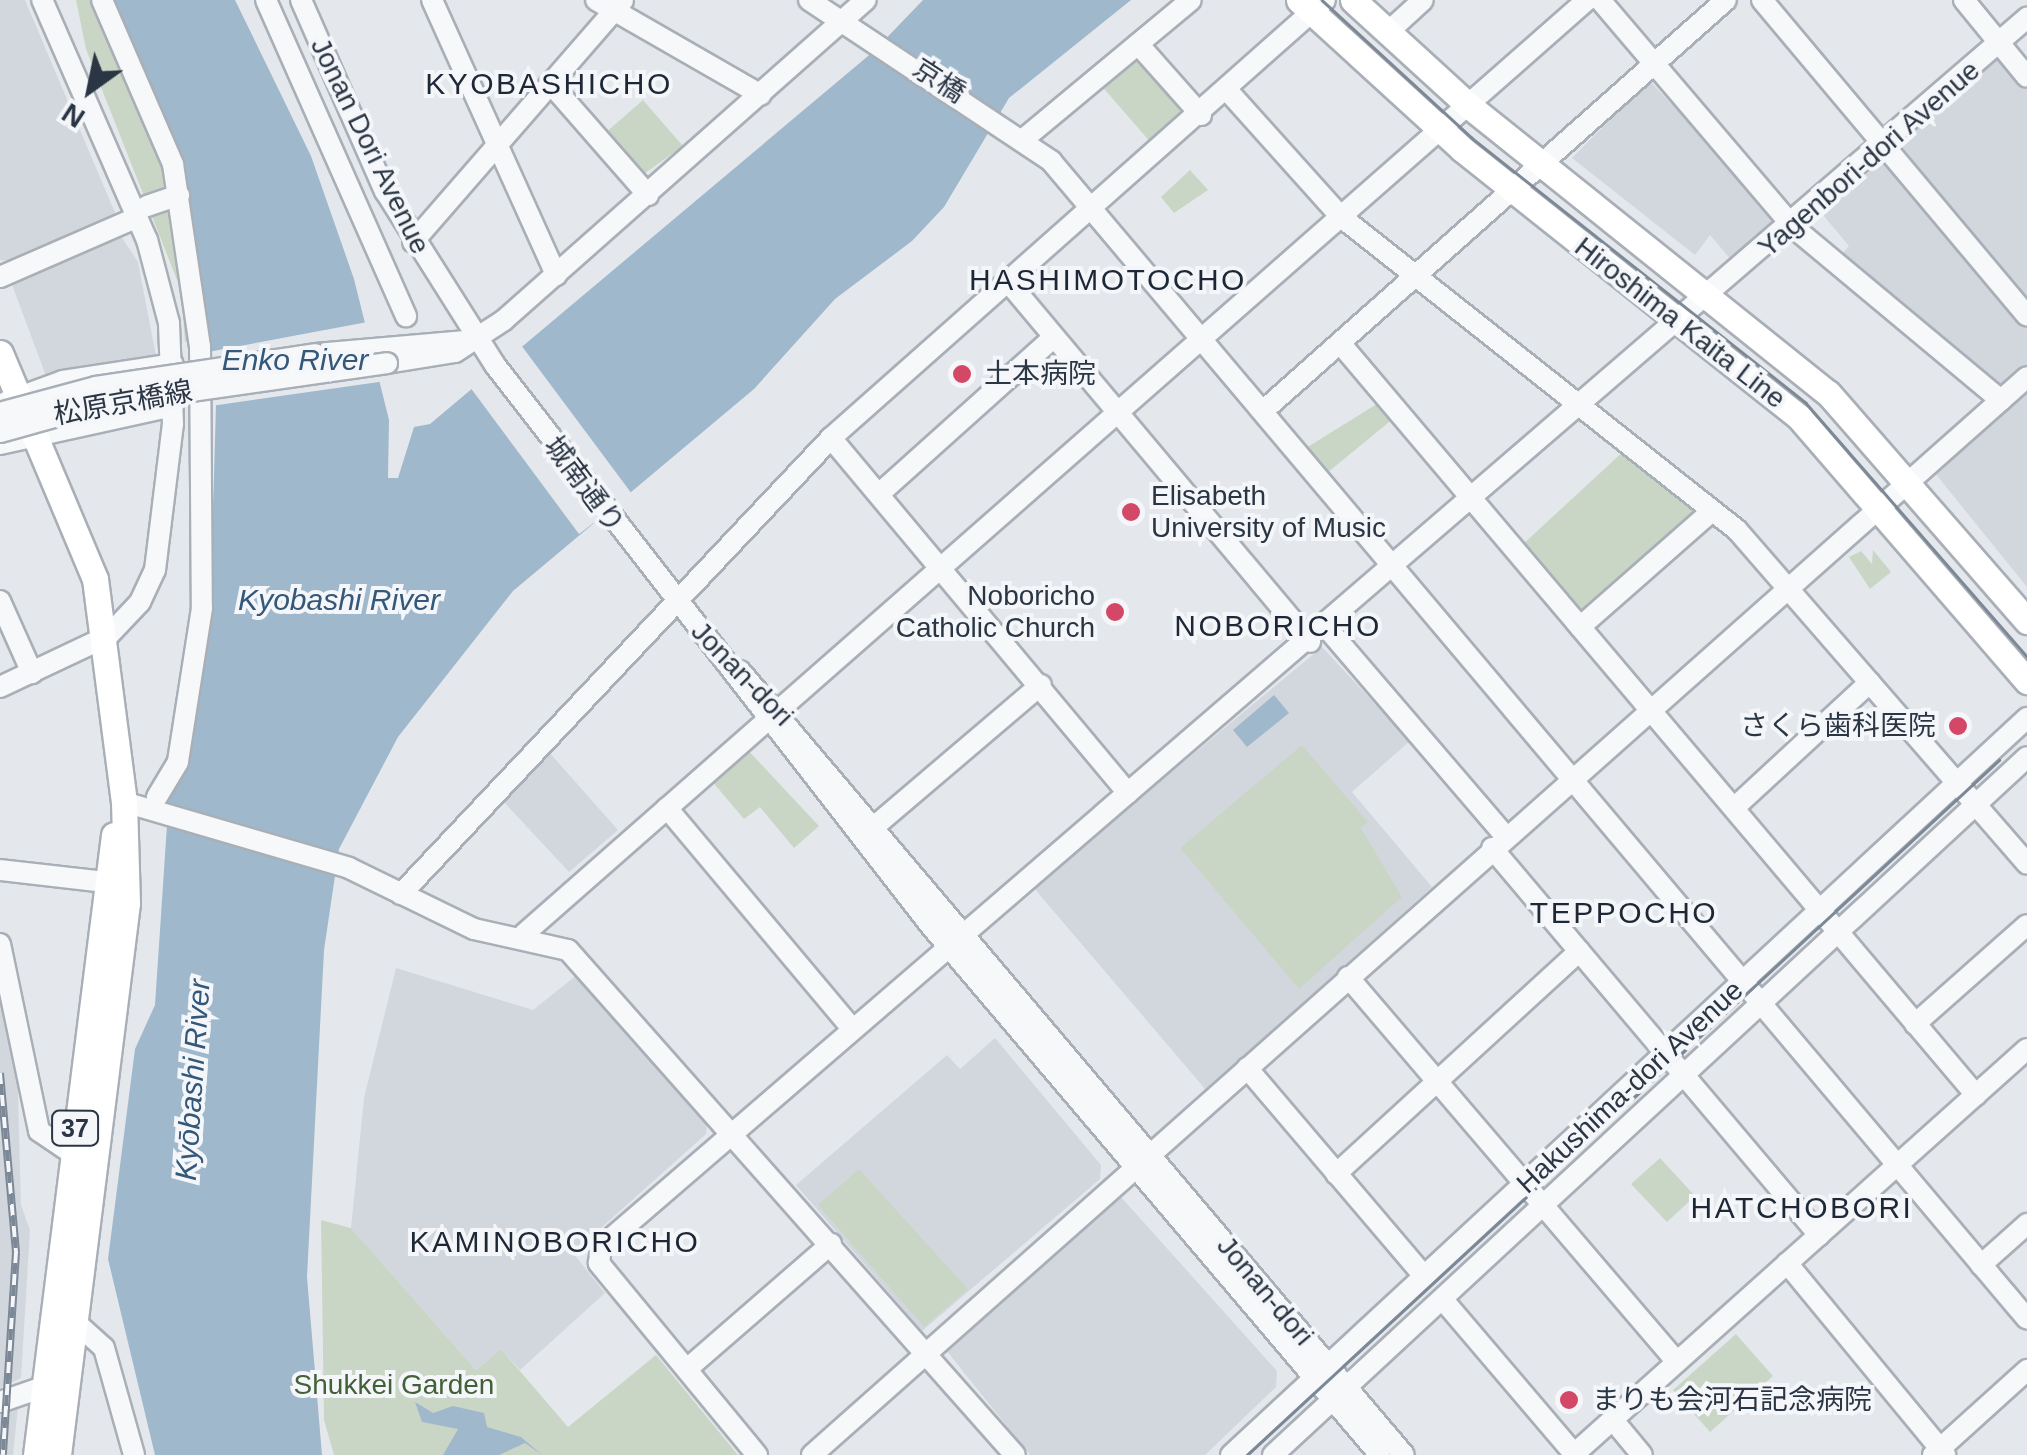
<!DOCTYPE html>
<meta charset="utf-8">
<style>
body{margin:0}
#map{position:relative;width:2027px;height:1455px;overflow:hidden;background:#e4e8ec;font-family:Arial,"Noto Sans JP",sans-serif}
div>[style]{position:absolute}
.built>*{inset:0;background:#d2d7de}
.green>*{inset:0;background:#cad6c5}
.water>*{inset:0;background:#9fb8cc}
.pier>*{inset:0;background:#e4e8ec}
.roads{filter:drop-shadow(2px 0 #a9afb7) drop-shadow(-2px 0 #a9afb7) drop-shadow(0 2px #a9afb7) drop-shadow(0 -2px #a9afb7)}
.minor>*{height:20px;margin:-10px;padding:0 10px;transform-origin:10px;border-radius:10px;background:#f7f8fa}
.major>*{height:25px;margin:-12.5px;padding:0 12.5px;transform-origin:12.5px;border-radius:12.5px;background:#fff}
.tram>*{height:2.5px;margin:-1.25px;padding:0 1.25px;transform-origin:1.25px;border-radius:1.25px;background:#7d8896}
.rail>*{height:8px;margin-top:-4px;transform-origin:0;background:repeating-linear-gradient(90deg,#f4f6f9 0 11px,#7d8896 0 22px);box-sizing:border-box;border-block:2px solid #7d8896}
.bridges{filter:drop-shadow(2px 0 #a9afb7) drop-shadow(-2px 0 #a9afb7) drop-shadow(0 2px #a9afb7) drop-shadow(0 -2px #a9afb7)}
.minor-bridge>*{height:20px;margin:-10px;padding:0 10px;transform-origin:10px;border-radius:10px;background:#f7f8fa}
.dots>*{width:28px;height:28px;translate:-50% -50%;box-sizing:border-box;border:5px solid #f4f6f9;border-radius:50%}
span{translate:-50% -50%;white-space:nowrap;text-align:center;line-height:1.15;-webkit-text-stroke:8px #f4f6f9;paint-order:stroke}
.shield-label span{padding:2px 8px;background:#f4f6f9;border:2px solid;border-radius:8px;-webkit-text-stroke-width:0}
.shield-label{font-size:25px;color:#2b3645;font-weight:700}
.street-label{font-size:28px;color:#2b3645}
.poi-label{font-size:28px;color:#2b3645}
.left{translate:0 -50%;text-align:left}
.right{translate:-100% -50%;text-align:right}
.park-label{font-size:28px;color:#426138}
.neighbourhood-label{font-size:30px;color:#1d2736;letter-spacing:2.5px}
.water-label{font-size:30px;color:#33587a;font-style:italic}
.north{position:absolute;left:40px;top:40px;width:100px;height:100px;-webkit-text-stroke:8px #f4f6f9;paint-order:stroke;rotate:213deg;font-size:28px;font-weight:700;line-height:40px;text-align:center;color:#2b3645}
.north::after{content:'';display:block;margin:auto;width:35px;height:45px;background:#2b3645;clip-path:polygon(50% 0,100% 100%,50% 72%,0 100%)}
</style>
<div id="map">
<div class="built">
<i style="clip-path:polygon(0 0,25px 0,116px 215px,10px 261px,0 260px)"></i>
<i style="clip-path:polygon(2000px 48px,2027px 81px,2027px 587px,1930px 467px,2004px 401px,1839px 257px,1849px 246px,1818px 209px)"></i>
<i style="clip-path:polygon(1649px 80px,1777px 217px,1733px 262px,1710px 235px,1695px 255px,1572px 158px)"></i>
<i style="clip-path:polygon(121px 236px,138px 262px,156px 356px,46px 376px,11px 282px)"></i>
<i style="clip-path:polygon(1322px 647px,1410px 741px,1352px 792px,1432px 887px,1206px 1090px,1033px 887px)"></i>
<i style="clip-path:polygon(548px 751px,618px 830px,569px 872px,502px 800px)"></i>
<i style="clip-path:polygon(396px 968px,533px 1010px,578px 974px,707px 1122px,706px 1134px,573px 1253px,605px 1293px,520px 1370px,501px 1349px,476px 1370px,351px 1228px,364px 1098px)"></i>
<i style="clip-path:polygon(0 984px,17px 1061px,21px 1205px,30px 1230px,21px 1378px,0 1388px)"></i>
<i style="clip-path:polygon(995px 1038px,1101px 1165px,1100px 1179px,922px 1331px,796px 1185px,947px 1055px,960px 1069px)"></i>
<i style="clip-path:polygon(1121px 1197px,1277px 1371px,1276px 1387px,1205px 1455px,1030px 1455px,946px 1350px)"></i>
<i style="clip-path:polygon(18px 1406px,13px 1455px,0 1455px,0 1412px)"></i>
</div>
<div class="green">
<i style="clip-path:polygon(76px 0,109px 0,192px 221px,211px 339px,185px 342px,181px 290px,86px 49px)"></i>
<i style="clip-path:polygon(1134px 57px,1185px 106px,1152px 144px,1099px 83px)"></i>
<i style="clip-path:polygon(643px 100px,683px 146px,641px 176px,604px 134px)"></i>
<i style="clip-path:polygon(1190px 170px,1208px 190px,1174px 213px,1161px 197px)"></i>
<i style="clip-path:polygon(1380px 402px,1394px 418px,1327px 473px,1306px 448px)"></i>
<i style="clip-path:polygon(1626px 449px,1698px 516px,1585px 614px,1522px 545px)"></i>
<i style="clip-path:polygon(1873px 550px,1891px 572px,1870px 589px,1849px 557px,1861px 551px,1872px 564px)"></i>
<i style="clip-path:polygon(1302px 745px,1368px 822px,1361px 828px,1402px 897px,1299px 989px,1180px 848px)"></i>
<i style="clip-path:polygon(745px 747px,819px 826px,794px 848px,760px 807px,744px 819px,710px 779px)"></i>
<i style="clip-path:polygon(1660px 1158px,1695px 1196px,1667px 1222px,1631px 1184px)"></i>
<i style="clip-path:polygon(859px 1169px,968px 1289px,924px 1327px,818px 1205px)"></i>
<i style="clip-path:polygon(321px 1220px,351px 1228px,476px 1370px,501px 1349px,568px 1427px,656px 1355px,738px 1455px,334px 1455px,324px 1420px)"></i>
<i style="clip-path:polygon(1736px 1334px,1773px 1376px,1710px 1432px,1673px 1390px)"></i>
</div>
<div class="water">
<i style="clip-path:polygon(109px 0,235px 0,311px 156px,354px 279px,389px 420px,388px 478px,398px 478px,414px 427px,430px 424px,874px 51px,923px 0,1131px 0,1009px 98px,944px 207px,912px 241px,835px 299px,754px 389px,513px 591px,398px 737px,339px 849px,324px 950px,307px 1277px,322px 1455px,155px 1455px,108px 1259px,135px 1049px,155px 1005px,169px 795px,188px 765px,210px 616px,216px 405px,192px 222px)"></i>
<i style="clip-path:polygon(1274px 695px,1289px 713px,1247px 747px,1233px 730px)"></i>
<i style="clip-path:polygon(415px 1402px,433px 1413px,453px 1406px,484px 1413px,487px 1427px,521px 1437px,542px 1455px,525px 1443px,499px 1455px,443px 1455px,458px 1429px,422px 1422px)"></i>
</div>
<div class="pier">
<i style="clip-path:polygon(373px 321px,386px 381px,211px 406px,208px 352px)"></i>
<i style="clip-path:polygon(518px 341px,632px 494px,579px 534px,467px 383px)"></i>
</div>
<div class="roads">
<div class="minor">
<i style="left:102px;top:0;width:179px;rotate:66.6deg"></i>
<i style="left:173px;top:164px;width:184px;rotate:81.6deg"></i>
<i style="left:200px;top:346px;width:262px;rotate:89.6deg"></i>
<i style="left:202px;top:608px;width:156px;rotate:98.9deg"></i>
<i style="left:178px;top:762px;width:41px;rotate:121deg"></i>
<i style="left:266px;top:0;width:346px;rotate:66.1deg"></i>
<i style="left:301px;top:0;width:209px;rotate:66.3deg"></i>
<i style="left:385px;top:191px;width:206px;rotate:57.7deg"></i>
<i style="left:495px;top:365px;width:711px;rotate:52.15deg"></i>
<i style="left:931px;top:926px;width:694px;rotate:49.68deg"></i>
<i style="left:432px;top:0;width:302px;rotate:65.7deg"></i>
<i style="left:596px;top:0;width:190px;rotate:29.9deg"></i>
<i style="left:809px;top:0;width:291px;rotate:33.6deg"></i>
<i style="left:1051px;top:161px;width:1514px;rotate:49.87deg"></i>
<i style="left:1600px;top:0;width:298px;rotate:49.6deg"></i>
<i style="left:1793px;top:227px;width:271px;rotate:39.8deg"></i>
<i style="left:1762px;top:0;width:412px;rotate:50deg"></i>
<i style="left:1964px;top:0;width:99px;rotate:50.7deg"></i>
<i style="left:1388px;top:32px;width:47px;rotate:-42.4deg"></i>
<i style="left:1138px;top:44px;width:95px;rotate:48.4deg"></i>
<i style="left:550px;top:83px;width:149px;rotate:48.8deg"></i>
<i style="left:1228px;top:91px;width:168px;rotate:48.1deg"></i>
<i style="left:1340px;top:216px;width:506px;rotate:38.34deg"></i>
<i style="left:1737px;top:530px;width:442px;rotate:49deg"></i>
<i style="left:1026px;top:137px;width:214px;rotate:-39.7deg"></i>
<i style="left:147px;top:206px;width:34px;rotate:-19deg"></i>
<i style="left:413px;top:242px;width:320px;rotate:-49deg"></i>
<i style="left:0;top:277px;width:150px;rotate:-23.5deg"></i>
<i style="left:1010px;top:284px;width:467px;rotate:50deg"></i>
<i style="left:1340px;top:343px;width:985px;rotate:49.78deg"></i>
<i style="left:316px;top:354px;width:162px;rotate:-5deg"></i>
<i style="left:387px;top:363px;width:69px;rotate:-9.2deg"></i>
<i style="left:455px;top:352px;width:59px;rotate:-33.1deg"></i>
<i style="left:504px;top:320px;width:483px;rotate:-41.5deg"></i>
<i style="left:6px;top:402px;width:61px;rotate:-20.2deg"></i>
<i style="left:63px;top:381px;width:111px;rotate:-8.8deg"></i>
<i style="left:1263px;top:411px;width:619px;rotate:-41.6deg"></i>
<i style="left:831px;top:438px;width:463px;rotate:50.1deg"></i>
<i style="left:0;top:444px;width:177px;rotate:-12.4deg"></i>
<i style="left:879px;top:494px;width:234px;rotate:-41.9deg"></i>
<i style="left:0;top:601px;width:79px;rotate:66deg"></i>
<i style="left:1580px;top:627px;width:176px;rotate:-41.3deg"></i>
<i style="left:1327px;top:628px;width:274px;rotate:49.4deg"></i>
<i style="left:740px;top:671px;width:1027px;rotate:49.74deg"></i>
<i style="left:0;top:687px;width:119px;rotate:-25.3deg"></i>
<i style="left:108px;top:636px;width:47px;rotate:-46.7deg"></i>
<i style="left:140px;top:602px;width:35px;rotate:-65deg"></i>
<i style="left:155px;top:570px;width:147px;rotate:-83deg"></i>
<i style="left:173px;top:424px;width:101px;rotate:-92.3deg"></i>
<i style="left:169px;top:323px;width:86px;rotate:-104.8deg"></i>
<i style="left:147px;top:240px;width:262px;rotate:-113.6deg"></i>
<i style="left:124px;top:802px;width:234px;rotate:16.3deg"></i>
<i style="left:349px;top:868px;width:139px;rotate:26deg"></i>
<i style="left:474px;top:929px;width:96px;rotate:12.6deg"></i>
<i style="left:568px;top:950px;width:674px;rotate:48.49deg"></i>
<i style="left:667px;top:808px;width:286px;rotate:50deg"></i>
<i style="left:1734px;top:808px;width:185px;rotate:-42.8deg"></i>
<i style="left:868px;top:832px;width:227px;rotate:-40.4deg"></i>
<i style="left:1492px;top:848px;width:507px;rotate:49.8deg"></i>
<i style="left:0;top:870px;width:107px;rotate:6.5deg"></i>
<i style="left:401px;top:894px;width:627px;rotate:-46.68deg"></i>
<i style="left:831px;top:438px;width:660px;rotate:-41.56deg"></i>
<i style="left:524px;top:934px;width:1415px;rotate:-41.3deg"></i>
<i style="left:0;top:944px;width:191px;rotate:78.2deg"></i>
<i style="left:39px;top:1131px;width:40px;rotate:34deg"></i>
<i style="left:1348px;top:977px;width:506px;rotate:49.48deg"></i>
<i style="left:1915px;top:1024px;width:149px;rotate:-41.5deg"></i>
<i style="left:1247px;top:1068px;width:273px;rotate:49.6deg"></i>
<i style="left:1336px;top:1174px;width:330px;rotate:-42.5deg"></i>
<i style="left:1787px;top:1263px;width:249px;rotate:50.5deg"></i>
<i style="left:1981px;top:1265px;width:62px;rotate:-41.7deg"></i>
<i style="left:1444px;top:1301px;width:201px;rotate:49.6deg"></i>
<i style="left:74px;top:1321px;width:40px;rotate:42deg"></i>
<i style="left:104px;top:1348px;width:111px;rotate:74.3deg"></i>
<i style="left:687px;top:1369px;width:191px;rotate:-41deg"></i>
<i style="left:0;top:1402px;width:58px;rotate:-19.1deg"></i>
<i style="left:1613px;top:1420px;width:45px;rotate:50.4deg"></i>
<i style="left:757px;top:1455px;width:249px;rotate:-129.5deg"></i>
<i style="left:599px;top:1263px;width:16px;rotate:-83deg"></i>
<i style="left:601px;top:1247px;width:1883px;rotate:-40.76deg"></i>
<i style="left:812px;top:1455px;width:1624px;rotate:-41.58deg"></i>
<i style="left:1231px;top:1455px;width:1085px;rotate:-42.8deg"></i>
<i style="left:1273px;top:1455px;width:1027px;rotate:-42.79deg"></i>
<i style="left:1573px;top:1455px;width:609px;rotate:-41.81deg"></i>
<i style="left:1933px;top:1455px;width:127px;rotate:-42.1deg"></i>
</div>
<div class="major">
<i style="left:1299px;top:0;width:221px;rotate:42.4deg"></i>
<i style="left:1462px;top:149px;width:431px;rotate:38.5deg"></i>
<i style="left:1799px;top:417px;width:349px;rotate:49.2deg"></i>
<i style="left:1353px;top:0;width:156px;rotate:42.4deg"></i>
<i style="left:1468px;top:105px;width:461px;rotate:38.7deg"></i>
<i style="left:1828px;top:393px;width:303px;rotate:48.9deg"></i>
<i style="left:0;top:353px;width:245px;rotate:67.2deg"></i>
<i style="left:95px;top:579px;width:225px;rotate:82.6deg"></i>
<i style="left:124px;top:802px;width:101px;rotate:88.3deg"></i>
<i style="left:127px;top:903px;width:556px;rotate:97.13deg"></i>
<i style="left:36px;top:1455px;width:625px;rotate:-82.83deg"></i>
</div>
</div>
<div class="tram">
<i style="left:1322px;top:0;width:204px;rotate:42.6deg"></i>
<i style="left:1472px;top:138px;width:426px;rotate:38.4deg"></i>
<i style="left:1806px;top:403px;width:336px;rotate:48.9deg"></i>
<i style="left:1247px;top:1455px;width:1024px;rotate:-42.74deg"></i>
</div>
<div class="rail">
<i style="left:0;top:1073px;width:180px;rotate:84.9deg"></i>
<i style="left:16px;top:1252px;width:203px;rotate:93.7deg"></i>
</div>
<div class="bridges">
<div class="minor-bridge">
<i style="left:0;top:413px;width:99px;rotate:-15.2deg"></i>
<i style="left:96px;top:387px;width:222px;rotate:-8.5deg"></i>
<i style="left:0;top:432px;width:104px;rotate:-15.6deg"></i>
<i style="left:100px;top:404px;width:290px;rotate:-8.1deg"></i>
</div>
</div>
<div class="dots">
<i style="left:962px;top:374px;background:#d24866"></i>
<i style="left:1131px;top:512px;background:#d24866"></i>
<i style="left:1115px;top:612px;background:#d24866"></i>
<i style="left:1958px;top:726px;background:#d24866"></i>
<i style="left:1569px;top:1400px;background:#d24866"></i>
</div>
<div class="shield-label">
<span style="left:75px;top:1128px">37</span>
</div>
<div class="street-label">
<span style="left:939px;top:81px;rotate:33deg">京橋</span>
<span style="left:370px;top:146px;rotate:64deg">Jonan Dori Avenue</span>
<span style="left:1869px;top:159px;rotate:-41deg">Yagenbori-dori Avenue</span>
<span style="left:1680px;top:323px;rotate:38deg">Hiroshima Kaita Line</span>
<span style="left:123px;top:403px;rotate:-10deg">松原京橋線</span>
<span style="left:584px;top:485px;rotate:53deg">城南通り</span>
<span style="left:742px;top:674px;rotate:46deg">Jonan-dori</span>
<span style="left:1630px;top:1087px;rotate:-43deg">Hakushima-dori Avenue</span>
<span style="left:1265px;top:1291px;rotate:50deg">Jonan-dori</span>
</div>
<div class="poi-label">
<span class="left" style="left:984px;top:374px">土本病院</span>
<span class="left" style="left:1151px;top:512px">Elisabeth<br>University of Music</span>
<span class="right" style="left:1095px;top:612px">Noboricho<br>Catholic Church</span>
<span class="right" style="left:1936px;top:726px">さくら歯科医院</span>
<span class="left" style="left:1592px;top:1400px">まりも会河石記念病院</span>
</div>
<div class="park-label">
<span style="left:394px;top:1385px">Shukkei Garden</span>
</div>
<div class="neighbourhood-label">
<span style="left:549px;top:84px">KYOBASHICHO</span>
<span style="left:1108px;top:280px">HASHIMOTOCHO</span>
<span style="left:1278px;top:626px">NOBORICHO</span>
<span style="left:1624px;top:913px">TEPPOCHO</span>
<span style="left:1802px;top:1208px">HATCHOBORI</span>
<span style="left:555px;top:1242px">KAMINOBORICHO</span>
</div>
<div class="water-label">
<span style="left:295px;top:360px">Enko River</span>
<span style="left:339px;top:600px">Kyobashi River</span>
<span style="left:193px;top:1080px;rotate:-86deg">Kyōbashi River</span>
</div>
<div class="north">N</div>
</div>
